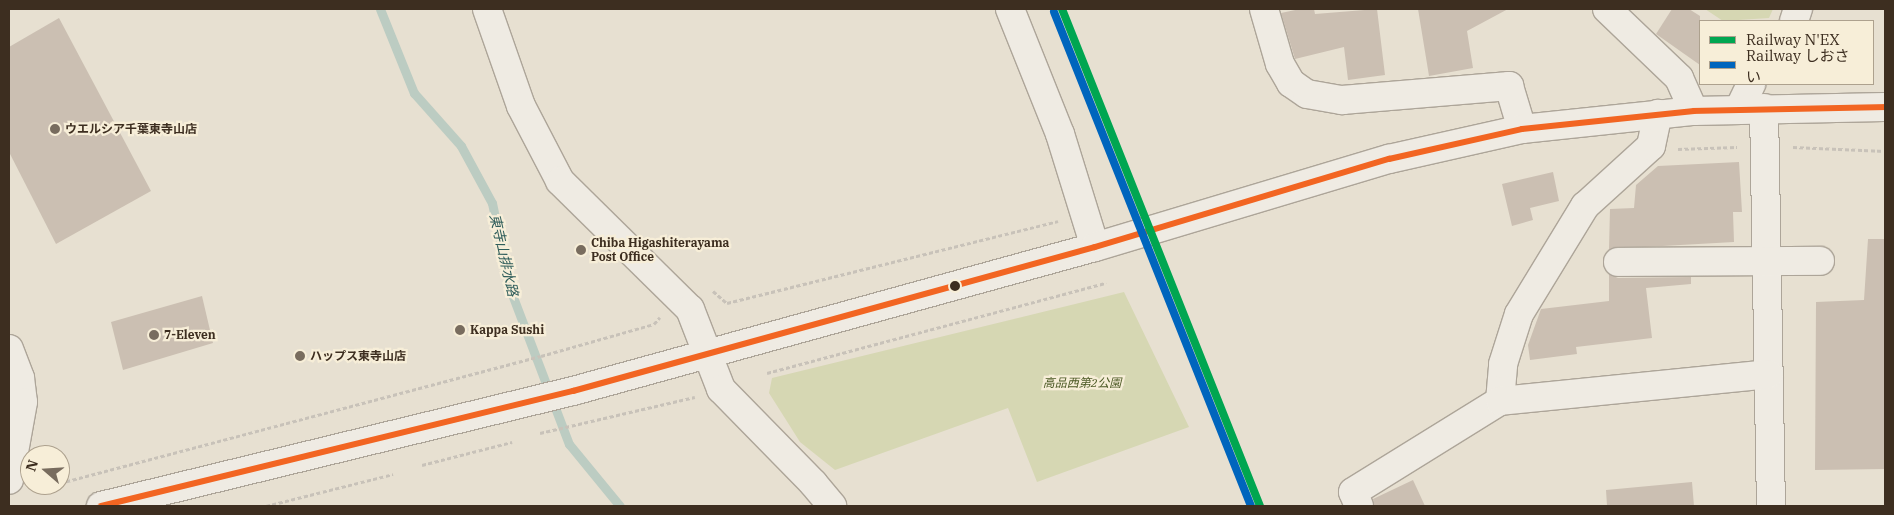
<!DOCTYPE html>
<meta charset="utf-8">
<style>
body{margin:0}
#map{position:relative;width:1894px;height:515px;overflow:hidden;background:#e7e0d1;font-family:"IBM Plex Serif","Noto Sans JP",serif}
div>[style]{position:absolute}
.green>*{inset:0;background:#d6d7b3}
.stream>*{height:9px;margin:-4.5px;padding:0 4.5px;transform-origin:4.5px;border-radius:4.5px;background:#bcccc2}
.building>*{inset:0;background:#cbbfb2}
.path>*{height:3px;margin-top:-1.5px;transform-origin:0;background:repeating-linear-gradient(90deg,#c8c2b9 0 4px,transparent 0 6.5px)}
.roads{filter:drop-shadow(1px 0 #ada599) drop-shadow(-1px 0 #ada599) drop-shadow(0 1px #ada599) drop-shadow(0 -1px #ada599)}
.minor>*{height:28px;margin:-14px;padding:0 14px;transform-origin:14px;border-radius:14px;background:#efebe3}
.bus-1>*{height:6px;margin:-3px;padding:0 3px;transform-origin:3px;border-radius:3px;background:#f26522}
.rail-1>*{height:8px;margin:-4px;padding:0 4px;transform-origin:4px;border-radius:4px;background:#00a651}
.rail-2>*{height:8px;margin:-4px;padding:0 4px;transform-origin:4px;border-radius:4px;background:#0065bd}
.dots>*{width:14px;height:14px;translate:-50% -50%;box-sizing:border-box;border:2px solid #f7eed8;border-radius:50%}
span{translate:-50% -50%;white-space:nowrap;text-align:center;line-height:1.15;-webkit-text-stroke:4.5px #f7eed8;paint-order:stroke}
.poi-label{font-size:12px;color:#3d2e20;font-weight:700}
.left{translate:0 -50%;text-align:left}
.park-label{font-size:12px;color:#4d5a26;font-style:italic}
.water-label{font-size:14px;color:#2f5d5a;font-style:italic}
.frame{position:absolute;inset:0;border:10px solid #3d2e20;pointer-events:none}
.legend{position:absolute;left:1699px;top:20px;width:175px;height:65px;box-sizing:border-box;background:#f7eed8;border:1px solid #ada18e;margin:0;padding:6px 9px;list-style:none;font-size:15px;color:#3d2e20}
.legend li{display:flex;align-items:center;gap:10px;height:25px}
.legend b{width:25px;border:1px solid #ada18e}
.north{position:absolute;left:20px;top:445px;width:50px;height:50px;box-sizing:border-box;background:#f7eed8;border:1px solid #ada18e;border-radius:50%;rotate:289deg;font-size:14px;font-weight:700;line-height:20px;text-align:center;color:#3d2e20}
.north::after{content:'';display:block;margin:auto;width:18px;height:22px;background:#786c5e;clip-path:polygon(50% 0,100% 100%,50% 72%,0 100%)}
</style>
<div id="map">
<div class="green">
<i style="clip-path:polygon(1705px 9px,1773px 9px,1769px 18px,1723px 21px)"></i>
<i style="clip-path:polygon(1124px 292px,1189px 427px,1037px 482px,1008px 408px,835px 470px,800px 442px,769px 393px,772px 378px)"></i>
</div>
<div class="stream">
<i style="left:380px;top:9px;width:91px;rotate:68deg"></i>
<i style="left:414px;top:93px;width:71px;rotate:48.4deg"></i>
<i style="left:461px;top:146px;width:65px;rotate:61.5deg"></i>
<i style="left:492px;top:203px;width:88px;rotate:78.2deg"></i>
<i style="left:510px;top:289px;width:166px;rotate:69.2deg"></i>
<i style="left:569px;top:444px;width:80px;rotate:50.6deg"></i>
</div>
<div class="building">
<i style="clip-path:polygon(1300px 9px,1314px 9px,1315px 14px,1377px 9px,1385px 75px,1348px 80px,1344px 47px,1295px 59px,1281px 13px)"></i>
<i style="clip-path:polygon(1418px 9px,1508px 9px,1467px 31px,1473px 68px,1429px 76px)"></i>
<i style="clip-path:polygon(1672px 9px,1689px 9px,1700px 16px,1700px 65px,1656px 34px)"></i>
<i style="clip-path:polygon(59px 18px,151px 191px,56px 244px,9px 152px,9px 47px)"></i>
<i style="clip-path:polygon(1739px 162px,1742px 212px,1733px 212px,1734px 242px,1609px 249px,1610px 209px,1634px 208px,1636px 185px,1658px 166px)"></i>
<i style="clip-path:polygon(1553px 172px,1559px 201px,1530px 208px,1533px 220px,1512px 226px,1502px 184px)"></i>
<i style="clip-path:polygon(1868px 239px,1885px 239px,1885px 469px,1815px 470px,1816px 302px,1864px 300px)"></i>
<i style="clip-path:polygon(1609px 274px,1618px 278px,1691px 277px,1691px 284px,1646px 288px,1652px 338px,1576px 347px,1577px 354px,1530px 360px,1528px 345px,1541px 309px,1609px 301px)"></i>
<i style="clip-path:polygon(202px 296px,213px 343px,123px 370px,111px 322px)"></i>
<i style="clip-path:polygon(1413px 480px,1425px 506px,1374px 506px,1373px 499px)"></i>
<i style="clip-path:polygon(1692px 482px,1694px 506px,1607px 506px,1606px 490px)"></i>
</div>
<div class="path">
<i style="left:1793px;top:147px;width:92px;rotate:2.5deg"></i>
<i style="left:1678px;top:149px;width:59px;rotate:-1.9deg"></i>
<i style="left:713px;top:291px;width:18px;rotate:41deg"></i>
<i style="left:727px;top:303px;width:341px;rotate:-13.9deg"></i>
<i style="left:767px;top:373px;width:351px;rotate:-14.9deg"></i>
<i style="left:540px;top:433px;width:159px;rotate:-13.1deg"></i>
<i style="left:422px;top:465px;width:93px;rotate:-14.3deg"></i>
<i style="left:60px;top:483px;width:497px;rotate:-14.8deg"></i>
<i style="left:541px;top:356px;width:117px;rotate:-15.8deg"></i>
<i style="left:654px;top:324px;width:9px;rotate:-49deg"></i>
<i style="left:44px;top:485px;width:9px"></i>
<i style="left:266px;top:506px;width:131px;rotate:-14.1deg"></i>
</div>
<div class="roads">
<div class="minor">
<i style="left:487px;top:9px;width:103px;rotate:70.7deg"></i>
<i style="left:521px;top:106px;width:85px;rotate:62.5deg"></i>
<i style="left:560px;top:181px;width:182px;rotate:44.6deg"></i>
<i style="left:690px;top:309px;width:86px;rotate:68.8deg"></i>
<i style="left:721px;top:389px;width:132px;rotate:45.6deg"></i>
<i style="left:813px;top:483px;width:30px;rotate:50deg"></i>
<i style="left:1010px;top:9px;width:135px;rotate:68.2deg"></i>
<i style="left:1060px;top:134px;width:118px;rotate:72.8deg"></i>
<i style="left:1264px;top:9px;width:57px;rotate:73.8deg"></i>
<i style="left:1280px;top:64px;width:22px;rotate:60deg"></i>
<i style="left:1291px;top:83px;width:19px;rotate:35deg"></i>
<i style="left:1307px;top:94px;width:36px;rotate:10deg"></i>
<i style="left:1342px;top:100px;width:168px;rotate:-4.8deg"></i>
<i style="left:1509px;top:86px;width:45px;rotate:73.2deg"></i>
<i style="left:1607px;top:9px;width:100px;rotate:43.8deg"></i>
<i style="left:1679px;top:78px;width:36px;rotate:66deg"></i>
<i style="left:1794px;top:21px;width:13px;rotate:-72deg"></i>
<i style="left:1764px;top:108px;width:398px;rotate:89deg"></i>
<i style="left:1739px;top:109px;width:28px;rotate:-64deg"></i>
<i style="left:1618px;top:262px;width:202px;rotate:-0.3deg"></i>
<i style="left:9px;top:349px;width:31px;rotate:69deg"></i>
<i style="left:20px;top:378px;width:24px;rotate:83deg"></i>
<i style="left:23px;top:402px;width:79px;rotate:100.2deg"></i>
<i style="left:1500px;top:401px;width:37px;rotate:-85deg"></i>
<i style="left:1503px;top:364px;width:52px;rotate:-72.3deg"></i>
<i style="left:1519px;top:314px;width:127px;rotate:-58.6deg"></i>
<i style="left:1585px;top:206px;width:89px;rotate:-42.3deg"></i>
<i style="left:1651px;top:146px;width:33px;rotate:-78deg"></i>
<i style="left:101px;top:506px;width:486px;rotate:-13.7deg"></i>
<i style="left:573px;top:391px;width:541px;rotate:-15.42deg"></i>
<i style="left:1095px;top:247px;width:307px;rotate:-16.7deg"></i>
<i style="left:1389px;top:159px;width:136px;rotate:-12.7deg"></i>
<i style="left:1522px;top:129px;width:173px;rotate:-6deg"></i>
<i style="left:1694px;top:111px;width:191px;rotate:-1.2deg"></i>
<i style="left:1359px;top:506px;width:15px;rotate:-113deg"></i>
<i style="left:1353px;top:492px;width:173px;rotate:-31.8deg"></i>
<i style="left:1500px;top:401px;width:270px;rotate:-5.7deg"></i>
</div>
</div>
<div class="bus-1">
<i style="left:101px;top:506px;width:486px;rotate:-13.7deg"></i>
<i style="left:573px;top:391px;width:541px;rotate:-15.42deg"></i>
<i style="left:1095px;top:247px;width:307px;rotate:-16.7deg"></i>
<i style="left:1389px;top:159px;width:136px;rotate:-12.7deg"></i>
<i style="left:1522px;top:129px;width:173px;rotate:-6deg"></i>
<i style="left:1694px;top:111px;width:191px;rotate:-1.2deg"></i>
</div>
<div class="rail-1">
<i style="left:1062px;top:9px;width:535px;rotate:68.28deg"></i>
</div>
<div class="rail-2">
<i style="left:1054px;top:12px;width:532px;rotate:68.26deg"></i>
</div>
<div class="dots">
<i style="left:55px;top:129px;background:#786c5e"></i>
<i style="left:581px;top:250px;background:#786c5e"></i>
<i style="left:955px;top:286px;background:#3d2e20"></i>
<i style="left:460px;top:330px;background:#786c5e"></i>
<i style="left:154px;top:335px;background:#786c5e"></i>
<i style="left:300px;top:356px;background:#786c5e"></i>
</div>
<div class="poi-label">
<span class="left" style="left:65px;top:129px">ウエルシア千葉東寺山店</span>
<span class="left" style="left:591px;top:250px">Chiba Higashiterayama<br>Post Office</span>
<span class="left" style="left:470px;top:330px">Kappa Sushi</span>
<span class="left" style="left:164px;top:335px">7-Eleven</span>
<span class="left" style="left:310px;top:356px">ハップス東寺山店</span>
</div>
<div class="park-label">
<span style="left:1082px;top:383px">高品西第2公園</span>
</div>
<div class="water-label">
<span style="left:504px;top:255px;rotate:77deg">東寺山排水路</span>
</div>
<div class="frame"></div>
<ul class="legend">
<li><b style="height:6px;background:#00a651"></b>Railway N'EX</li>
<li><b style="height:6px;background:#0065bd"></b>Railway しおさい</li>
</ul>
<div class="north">N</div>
</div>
